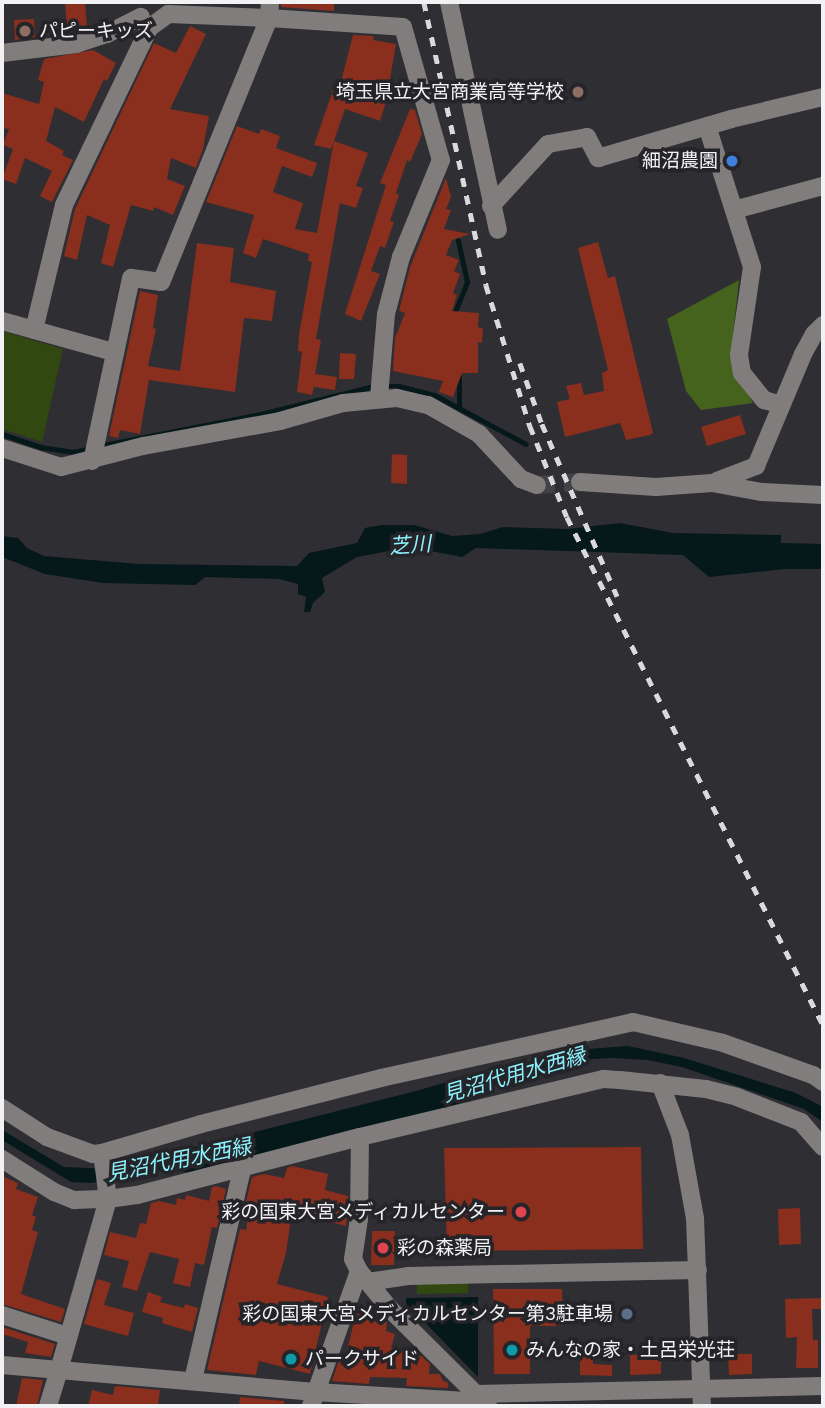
<!DOCTYPE html>
<meta charset="utf-8">
<style>
body{margin:0}
#map{position:relative;width:825px;height:1408px;overflow:hidden;background:#2e2e33;font-family:"Work Sans","Noto Sans JP",sans-serif}
div>[style]{position:absolute}
.green>*{inset:0;background:#314810}
.forest>*{inset:0;background:#45631d}
.water>*{inset:0;background:#05181a}
.stream>*{height:4.5px;margin:-2.25px;padding:0 2.25px;transform-origin:2.25px;border-radius:2.25px;background:#05181a}
.river>*{height:24px;margin:-12px;padding:0 12px;transform-origin:12px;border-radius:12px;background:#05181a}
.building>*{inset:0;background:#8a2e1e}
.minor-tunnel>*{height:18px;margin-top:-9px;transform-origin:0;background:repeating-linear-gradient(90deg,#424246 0 18px,transparent 0 27px)}
.minor>*{height:18px;margin:-9px;padding:0 9px;transform-origin:9px;border-radius:9px;background:#817d7d}
.rail>*{height:4.5px;margin-top:-2.25px;transform-origin:0;background:repeating-linear-gradient(90deg,#dadadd 0 9px,transparent 0 18px)}
.dots>*{width:19px;height:19px;translate:-50% -50%;box-sizing:border-box;border:4px solid #242429;border-radius:50%}
span{translate:-50% -50%;white-space:nowrap;text-align:center;line-height:1.15;-webkit-text-stroke:7px #242429;paint-order:stroke}
.poi-label{font-size:19px;color:#f2f2f5}
.left{translate:0 -50%;text-align:left}
.right{translate:-100% -50%;text-align:right}
.water-label{font-size:21px;color:#8df1fc;font-style:italic}
.frame{position:absolute;inset:0;border:4px solid #f2f2f5;pointer-events:none}
</style>
<div id="map">
<div class="green">
<i style="clip-path:polygon(2px 331px,63px 349px,42px 442px,2px 429px)"></i>
<i style="clip-path:polygon(468px 1281px,468px 1293px,417px 1294px,417px 1283px)"></i>
</div>
<div class="forest">
<i style="clip-path:polygon(739px 280px,731px 353px,736px 373px,753px 403px,701px 410px,686px 391px,667px 319px)"></i>
</div>
<div class="water">
<i style="clip-path:polygon(620px 523px,673px 533px,781px 535px,781px 543px,823px 544px,823px 569px,785px 569px,709px 577px,683px 555px,476px 548px,462px 557px,410px 547px,357px 557px,322px 578px,325px 592px,313px 603px,310px 612px,304px 612px,306px 597px,298px 594px,298px 584px,279px 579px,205px 577px,195px 585px,103px 583px,45px 574px,2px 557px,2px 536px,18px 538px,27px 548px,44px 556px,138px 564px,297px 566px,309px 553px,357px 543px,365px 528px,382px 525px,414px 525px,452px 536px,480px 534px,503px 527px,568px 529px)"></i>
<i style="clip-path:polygon(628px 1046px,684px 1058px,796px 1093px,823px 1107px,823px 1122px,804px 1109px,682px 1067px,648px 1060px,612px 1058px,575px 1060px,477px 1090px,451px 1094px,447px 1091px,369px 1115px,362px 1113px,230px 1150px,211px 1160px,92px 1183px,71px 1182px,2px 1140px,2px 1130px,64px 1167px,110px 1169px,549px 1057px,588px 1049px)"></i>
<i style="clip-path:polygon(478px 1297px,478px 1377px,406px 1303px,406px 1298px)"></i>
</div>
<div class="stream">
<i style="left:453px;top:317px;width:38px;rotate:-68deg"></i>
<i style="left:467px;top:282px;width:42px;rotate:-102.4deg"></i>
<i style="left:383px;top:386px;width:16px"></i>
<i style="left:399px;top:386px;width:37px;rotate:14deg"></i>
<i style="left:435px;top:395px;width:103px;rotate:28.3deg"></i>
<i style="left:459px;top:407px;width:30px;rotate:-90deg"></i>
<i style="left:2px;top:434px;width:41px;rotate:18.4deg"></i>
<i style="left:41px;top:447px;width:32px;rotate:9deg"></i>
<i style="left:73px;top:452px;width:18px;rotate:-13deg"></i>
<i style="left:99px;top:446px;width:165px;rotate:-11.2deg"></i>
<i style="left:261px;top:414px;width:116px;rotate:-13.9deg"></i>
</div>
<div class="river">
<i style="left:189px;top:1161px;width:181px;rotate:-13.4deg"></i>
<i style="left:365px;top:1119px;width:122px;rotate:-16.7deg"></i>
</div>
<div class="building">
<i style="clip-path:polygon(65px 2px,85px 2px,87px 27px,67px 29px)"></i>
<i style="clip-path:polygon(281px 2px,334px 2px,334px 11px,281px 7px)"></i>
<i style="clip-path:polygon(34px 19px,35px 37px,15px 40px,14px 20px)"></i>
<i style="clip-path:polygon(190px 26px,206px 34px,170px 109px,209px 116px,203px 149px,196px 168px,171px 158px,167px 179px,185px 186px,173px 215px,154px 207px,153px 211px,131px 205px,113px 267px,101px 263px,110px 225px,87px 215px,77px 260px,64px 256px,75px 209px,154px 43px,176px 53px)"></i>
<i style="clip-path:polygon(353px 35px,374px 36px,373px 40px,396px 44px,389px 85px,400px 89px,396px 102px,387px 99px,380px 121px,345px 109px,334px 141px,368px 153px,356px 186px,363px 188px,356px 208px,340px 203px,316px 339px,321px 340px,315px 374px,337px 377px,335px 390px,314px 387px,312px 395px,297px 392px,302px 352px,298px 351px,299px 334px,312px 262px,308px 261px,309px 254px,263px 239px,256px 258px,243px 253px,254px 215px,206px 202px,237px 126px,259px 134px,261px 129px,280px 136px,276px 148px,317px 163px,312px 177px,282px 166px,273px 192px,303px 203px,295px 229px,317px 233px,334px 141px,331px 149px,314px 145px,334px 87px,339px 89px)"></i>
<i style="clip-path:polygon(93px 50px,116px 63px,107px 81px,104px 79px,84px 122px,55px 107px,46px 141px,64px 151px,62px 155px,73px 160px,52px 202px,40px 196px,52px 171px,25px 158px,16px 184px,2px 179px,13px 149px,3px 145px,9px 129px,2px 128px,2px 93px,39px 104px,44px 82px,38px 80px,44px 59px)"></i>
<i style="clip-path:polygon(410px 109px,415px 110px,422px 134px,410px 162px,407px 160px,396px 193px,399px 195px,390px 221px,394px 222px,385px 248px,380px 246px,371px 271px,380px 274px,361px 321px,345px 314px,386px 185px,380px 183px)"></i>
<i style="clip-path:polygon(446px 178px,451px 197px,446px 209px,451px 210px,444px 229px,470px 234px,452px 240px,446px 255px,459px 260px,454px 271px,460px 274px,453px 293px,457px 295px,452px 311px,479px 313px,478px 327px,483px 328px,482px 343px,478px 342px,478px 373px,462px 373px,453px 397px,439px 392px,443px 381px,393px 371px,395px 338px,405px 313px,399px 311px,410px 267px)"></i>
<i style="clip-path:polygon(598px 242px,608px 278px,615px 276px,653px 433px,650px 435px,626px 440px,620px 423px,565px 437px,557px 402px,570px 399px,566px 386px,581px 383px,584px 395px,604px 391px,602px 373px,608px 370px,578px 248px)"></i>
<i style="clip-path:polygon(197px 243px,234px 248px,230px 282px,276px 291px,272px 321px,244px 318px,235px 392px,149px 380px,140px 434px,120px 430px,118px 438px,109px 436px,140px 291px,158px 295px,153px 328px,156px 329px,148px 366px,180px 371px)"></i>
<i style="clip-path:polygon(340px 353px,356px 354px,354px 379px,339px 379px)"></i>
<i style="clip-path:polygon(740px 415px,746px 434px,707px 446px,701px 427px)"></i>
<i style="clip-path:polygon(392px 454px,407px 455px,407px 484px,391px 483px)"></i>
<i style="clip-path:polygon(641px 1147px,643px 1249px,447px 1251px,444px 1148px)"></i>
<i style="clip-path:polygon(292px 1166px,328px 1174px,325px 1190px,348px 1196px,346px 1226px,292px 1212px,286px 1253px,277px 1284px,328px 1297px,310px 1374px,259px 1361px,256px 1375px,207px 1370px,240px 1229px,246px 1230px,251px 1203px,246px 1202px,252px 1177px,264px 1174px,284px 1178px,287px 1168px)"></i>
<i style="clip-path:polygon(2px 1176px,18px 1183px,16px 1189px,38px 1197px,32px 1215px,36px 1217px,32px 1230px,38px 1232px,21px 1294px,65px 1309px,61px 1322px,2px 1304px)"></i>
<i style="clip-path:polygon(216px 1186px,226px 1189px,217px 1228px,212px 1227px,204px 1265px,195px 1263px,190px 1287px,173px 1283px,179px 1259px,150px 1252px,137px 1291px,122px 1287px,129px 1261px,104px 1255px,110px 1232px,136px 1238px,140px 1223px,146px 1224px,151px 1203px,159px 1201px,176px 1205px,177px 1198px,185px 1200px,186px 1195px,209px 1201px,212px 1187px)"></i>
<i style="clip-path:polygon(800px 1208px,801px 1244px,779px 1245px,778px 1209px)"></i>
<i style="clip-path:polygon(372px 1231px,395px 1231px,394px 1265px,371px 1265px)"></i>
<i style="clip-path:polygon(97px 1279px,111px 1283px,104px 1305px,134px 1313px,128px 1336px,84px 1324px)"></i>
<i style="clip-path:polygon(493px 1289px,562px 1289px,563px 1326px,530px 1326px,530px 1374px,494px 1374px)"></i>
<i style="clip-path:polygon(148px 1292px,162px 1297px,160px 1302px,184px 1308px,185px 1304px,198px 1308px,192px 1332px,162px 1323px,163px 1318px,142px 1312px)"></i>
<i style="clip-path:polygon(823px 1298px,823px 1309px,812px 1309px,813px 1340px,818px 1340px,818px 1368px,796px 1368px,797px 1337px,786px 1338px,785px 1299px)"></i>
<i style="clip-path:polygon(356px 1313px,387px 1322px,386px 1331px,395px 1334px,391px 1348px,418px 1353px,430px 1364px,429px 1374px,440px 1374px,443px 1381px,448px 1383px,448px 1388px,406px 1386px,407px 1378px,370px 1377px,369px 1384px,332px 1381px,341px 1354px,346px 1355px)"></i>
<i style="clip-path:polygon(2px 1327px,55px 1344px,51px 1357px,25px 1353px,28px 1342px,2px 1334px)"></i>
<i style="clip-path:polygon(661px 1354px,661px 1374px,630px 1375px,630px 1355px)"></i>
<i style="clip-path:polygon(728px 1354px,752px 1354px,752px 1374px,729px 1375px)"></i>
<i style="clip-path:polygon(580px 1355px,593px 1355px,593px 1364px,612px 1365px,612px 1376px,580px 1375px)"></i>
<i style="clip-path:polygon(22px 1378px,43px 1380px,37px 1406px,16px 1406px)"></i>
<i style="clip-path:polygon(115px 1386px,160px 1390px,158px 1406px,88px 1406px,92px 1390px,113px 1395px)"></i>
<i style="clip-path:polygon(240px 1397px,284px 1401px,284px 1406px,239px 1406px)"></i>
</div>
<div class="minor-tunnel">
<i style="left:537px;top:485px;width:43px;rotate:-4deg"></i>
</div>
<div class="minor">
<i style="left:270px;top:2px;width:16px;rotate:94deg"></i>
<i style="left:269px;top:18px;width:134px;rotate:3.8deg"></i>
<i style="left:403px;top:27px;width:138px;rotate:74.1deg"></i>
<i style="left:441px;top:160px;width:105px;rotate:112.4deg"></i>
<i style="left:401px;top:257px;width:59px;rotate:104.7deg"></i>
<i style="left:386px;top:314px;width:83px;rotate:94.8deg"></i>
<i style="left:449px;top:2px;width:233px;rotate:77.9deg"></i>
<i style="left:2px;top:53px;width:75px;rotate:-6.9deg"></i>
<i style="left:76px;top:44px;width:33px;rotate:-18deg"></i>
<i style="left:107px;top:34px;width:38px;rotate:-27deg"></i>
<i style="left:707px;top:126px;width:148px;rotate:72.3deg"></i>
<i style="left:752px;top:267px;width:89px;rotate:98.4deg"></i>
<i style="left:739px;top:355px;width:18px;rotate:81deg"></i>
<i style="left:742px;top:373px;width:35px;rotate:51deg"></i>
<i style="left:764px;top:400px;width:18px;rotate:16deg"></i>
<i style="left:491px;top:206px;width:84px;rotate:-47.4deg"></i>
<i style="left:548px;top:144px;width:40px;rotate:-10deg"></i>
<i style="left:587px;top:137px;width:24px;rotate:62deg"></i>
<i style="left:598px;top:158px;width:139px;rotate:-16.3deg"></i>
<i style="left:731px;top:119px;width:95px;rotate:-13.4deg"></i>
<i style="left:734px;top:210px;width:92px;rotate:-15.1deg"></i>
<i style="left:2px;top:321px;width:115px;rotate:15.6deg"></i>
<i style="left:34px;top:330px;width:129px;rotate:-76.5deg"></i>
<i style="left:64px;top:205px;width:196px;rotate:-64.3deg"></i>
<i style="left:149px;top:28px;width:24px;rotate:-36deg"></i>
<i style="left:168px;top:14px;width:101px;rotate:2.3deg"></i>
<i style="left:269px;top:18px;width:285px;rotate:112.2deg"></i>
<i style="left:161px;top:282px;width:30px;rotate:-172deg"></i>
<i style="left:131px;top:278px;width:187px;rotate:102deg"></i>
<i style="left:2px;top:448px;width:62px;rotate:17.9deg"></i>
<i style="left:61px;top:467px;width:85px;rotate:-14.4deg"></i>
<i style="left:143px;top:446px;width:139px;rotate:-10.3deg"></i>
<i style="left:280px;top:421px;width:66px;rotate:-15.9deg"></i>
<i style="left:343px;top:403px;width:54px;rotate:-5.3deg"></i>
<i style="left:397px;top:398px;width:32px;rotate:13deg"></i>
<i style="left:428px;top:405px;width:59px;rotate:29.6deg"></i>
<i style="left:479px;top:434px;width:62px;rotate:47deg"></i>
<i style="left:521px;top:479px;width:17px;rotate:21deg"></i>
<i style="left:717px;top:481px;width:42px;rotate:-21deg"></i>
<i style="left:756px;top:466px;width:121px;rotate:-67.2deg"></i>
<i style="left:803px;top:354px;width:23px;rotate:-61deg"></i>
<i style="left:814px;top:334px;width:13px;rotate:-45deg"></i>
<i style="left:580px;top:482px;width:76px;rotate:3.8deg"></i>
<i style="left:656px;top:487px;width:56px;rotate:-4.1deg"></i>
<i style="left:712px;top:483px;width:51px;rotate:10.2deg"></i>
<i style="left:762px;top:492px;width:61px;rotate:2.8deg"></i>
<i style="left:660px;top:1083px;width:56px;rotate:69deg"></i>
<i style="left:680px;top:1135px;width:84px;rotate:79.8deg"></i>
<i style="left:695px;top:1218px;width:188px;rotate:87.9deg"></i>
<i style="left:2px;top:1108px;width:54px;rotate:32.8deg"></i>
<i style="left:47px;top:1137px;width:49px;rotate:20.3deg"></i>
<i style="left:93px;top:1154px;width:9px;rotate:-6deg"></i>
<i style="left:102px;top:1153px;width:103px;rotate:-16.3deg"></i>
<i style="left:201px;top:1124px;width:186px;rotate:-14.3deg"></i>
<i style="left:381px;top:1078px;width:258px;rotate:-12.5deg"></i>
<i style="left:633px;top:1022px;width:92px;rotate:13.1deg"></i>
<i style="left:723px;top:1043px;width:96px;rotate:19.6deg"></i>
<i style="left:813px;top:1075px;width:12px;rotate:35deg"></i>
<i style="left:360px;top:1137px;width:251px;rotate:-13.4deg"></i>
<i style="left:604px;top:1079px;width:16px;rotate:4deg"></i>
<i style="left:620px;top:1080px;width:86px;rotate:6deg"></i>
<i style="left:706px;top:1089px;width:32px;rotate:14deg"></i>
<i style="left:737px;top:1097px;width:69px;rotate:21.3deg"></i>
<i style="left:801px;top:1122px;width:33px;rotate:49deg"></i>
<i style="left:2px;top:1159px;width:62px;rotate:32.4deg"></i>
<i style="left:54px;top:1192px;width:22px;rotate:22deg"></i>
<i style="left:74px;top:1200px;width:34px;rotate:-2deg"></i>
<i style="left:108px;top:1199px;width:29px;rotate:-8deg"></i>
<i style="left:137px;top:1195px;width:230px;rotate:-14.6deg"></i>
<i style="left:360px;top:1137px;width:82px;rotate:90.7deg"></i>
<i style="left:359px;top:1219px;width:40px;rotate:98.5deg"></i>
<i style="left:353px;top:1259px;width:13px;rotate:63deg"></i>
<i style="left:359px;top:1271px;width:49px;rotate:50.8deg"></i>
<i style="left:390px;top:1309px;width:138px;rotate:44.7deg"></i>
<i style="left:368px;top:1282px;width:40px;rotate:-8.5deg"></i>
<i style="left:408px;top:1276px;width:290px;rotate:-1.2deg"></i>
<i style="left:2px;top:1315px;width:69px;rotate:17.7deg"></i>
<i style="left:2px;top:1365px;width:57px;rotate:5deg"></i>
<i style="left:59px;top:1370px;width:178px;rotate:-74deg"></i>
<i style="left:108px;top:1199px;width:46px;rotate:-97.4deg"></i>
<i style="left:193px;top:1380px;width:217px;rotate:-76.9deg"></i>
<i style="left:475px;top:1394px;width:348px;rotate:-1.3deg"></i>
<i style="left:48px;top:1406px;width:38px;rotate:-73deg"></i>
<i style="left:59px;top:1370px;width:257px;rotate:4.9deg"></i>
<i style="left:315px;top:1392px;width:169px;rotate:3.4deg"></i>
<i style="left:311px;top:1406px;width:143px;rotate:-70.4deg"></i>
</div>
<div class="rail">
<i style="left:424px;top:2px;width:290px;rotate:77.6deg"></i>
<i style="left:486px;top:285px;width:148px;rotate:72.7deg"></i>
<i style="left:530px;top:426px;width:98px;rotate:67.9deg"></i>
<i style="left:567px;top:517px;width:569px;rotate:63.25deg"></i>
<i style="left:520px;top:363px;width:65px;rotate:70.2deg"></i>
<i style="left:542px;top:424px;width:188px;rotate:66.4deg"></i>
</div>
<div class="dots">
<i style="left:25px;top:31px;background:#8d6e63"></i>
<i style="left:578px;top:92px;background:#8d6e63"></i>
<i style="left:732px;top:161px;background:#3f7fe0"></i>
<i style="left:521px;top:1212px;background:#e0444e"></i>
<i style="left:383px;top:1248px;background:#e0444e"></i>
<i style="left:627px;top:1314px;background:#5c6f8a"></i>
<i style="left:512px;top:1350px;background:#0f9aa8"></i>
<i style="left:291px;top:1359px;background:#0f9aa8"></i>
</div>
<div class="poi-label">
<span class="left" style="left:39px;top:31px">パピーキッズ</span>
<span class="right" style="left:564px;top:92px">埼玉県立大宮商業高等学校</span>
<span class="right" style="left:718px;top:161px">細沼農園</span>
<span class="right" style="left:505px;top:1212px">彩の国東大宮メディカルセンター</span>
<span class="left" style="left:397px;top:1248px">彩の森薬局</span>
<span class="right" style="left:613px;top:1314px">彩の国東大宮メディカルセンター第3駐車場</span>
<span class="left" style="left:526px;top:1350px">みんなの家・土呂栄光荘</span>
<span class="left" style="left:305px;top:1359px">パークサイド</span>
</div>
<div class="water-label">
<span style="left:410px;top:545px;rotate:-4deg">芝川</span>
<span style="left:514px;top:1075px;rotate:-16deg">見沼代用水西縁</span>
<span style="left:179px;top:1160px;rotate:-11deg">見沼代用水西緑</span>
</div>
<div class="frame"></div>
</div>
